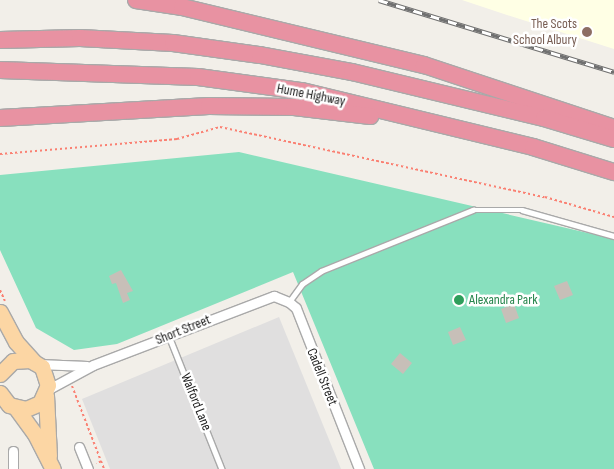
<!DOCTYPE html>
<style>
body{margin:0}
#map{position:relative;width:614px;height:469px;overflow:hidden;background:#f2efe9;font-family:"Sofia Sans Condensed",sans-serif}
div>[style]{position:absolute}
.residential>*{inset:0;background:#e0dfdf}
.education>*{inset:0;background:#ffffe5}
.pitch>*{inset:0;background:#88e0be}
.building>*{inset:0;background:#c7bfb8}
.path>*{height:2px;margin-top:-1px;transform-origin:0;background:repeating-linear-gradient(90deg,#fa8072 0 2.5px,transparent 0 5px)}
.roads{filter:drop-shadow(1px 0 #a9a9a9) drop-shadow(-1px 0 #a9a9a9) drop-shadow(0 1px #a9a9a9) drop-shadow(0 -1px #a9a9a9)}
.lane>*{height:4.5px;margin:-2.25px;padding:0 2.25px;transform-origin:2.25px;border-radius:2.25px;background:#fff}
.street>*{height:9px;margin:-4.5px;padding:0 4.5px;transform-origin:4.5px;border-radius:4.5px;background:#fff}
.primary>*{height:15px;margin:-7.5px;padding:0 7.5px;transform-origin:7.5px;border-radius:7.5px;background:#fcd6a4}
.highway>*{height:16px;margin:-8px;padding:0 8px;transform-origin:8px;border-radius:8px;background:#e892a2}
.rail>*{height:5px;margin-top:-2.5px;transform-origin:0;background:repeating-linear-gradient(90deg,#fff 0 9px,#707070 0 18px);box-sizing:border-box;border-block:1px solid #707070}
.dots>*{width:14px;height:14px;translate:-50% -50%;box-sizing:border-box;border:2px solid #fff;border-radius:50%}
span{translate:-50% -50%;white-space:nowrap;text-align:center;line-height:1.15;-webkit-text-stroke:5px #fff;paint-order:stroke}
.education-label{font-size:14px;color:#785e54}
.right{translate:-100% -50%;text-align:right}
.street-label{font-size:14px;color:#222}
.leisure-label{font-size:14px;color:#27864d}
.left{translate:0 -50%;text-align:left}
</style>
<div id="map">
<div class="residential">
<i style="clip-path:polygon(279px 317px,341px 469px,110px 469px,82px 399px)"></i>
</div>
<div class="education">
<i style="clip-path:polygon(462px 0,614px 0,614px 49px,507px 15px)"></i>
</div>
<div class="pitch">
<i style="clip-path:polygon(239px 152px,614px 239px,614px 469px,374px 469px,293px 272px,117px 344px,74px 350px,36px 328px,0 250px,0 175px)"></i>
</div>
<div class="building">
<i style="clip-path:polygon(121px 270px,133px 291px,127px 293px,130px 300px,123px 303px,116px 283px,112px 284px,109px 276px)"></i>
<i style="clip-path:polygon(567px 281px,573px 295px,560px 300px,554px 286px)"></i>
<i style="clip-path:polygon(514px 304px,519px 318px,506px 323px,501px 309px)"></i>
<i style="clip-path:polygon(460px 327px,466px 340px,453px 345px,448px 332px)"></i>
<i style="clip-path:polygon(400px 353px,412px 363px,403px 374px,391px 364px)"></i>
</div>
<div class="path">
<i style="left:0;top:154px;width:178px;rotate:-4.8deg"></i>
<i style="left:177px;top:139px;width:45px;rotate:-15.6deg"></i>
<i style="left:220px;top:127px;width:332px;rotate:12.2deg"></i>
<i style="left:545px;top:197px;width:72px;rotate:16.2deg"></i>
<i style="left:0;top:290px;width:12px;rotate:66deg"></i>
<i style="left:72px;top:386px;width:80px;rotate:68.9deg"></i>
<i style="left:101px;top:461px;width:5px;rotate:143deg"></i>
<i style="left:101px;top:461px;width:9px;rotate:69deg"></i>
</div>
<div class="roads">
<div class="lane">
<i style="left:289px;top:302px;width:22px;rotate:-54deg"></i>
<i style="left:302px;top:284px;width:23px;rotate:-34deg"></i>
<i style="left:321px;top:271px;width:164px;rotate:-21.9deg"></i>
<i style="left:473px;top:210px;width:49px"></i>
<i style="left:522px;top:210px;width:96px;rotate:15.8deg"></i>
<i style="left:169px;top:336px;width:143px;rotate:68.3deg"></i>
</div>
<div class="street">
<i style="left:38px;top:364px;width:49px;rotate:2.3deg"></i>
<i style="left:47px;top:390px;width:52px;rotate:-28.5deg"></i>
<i style="left:93px;top:365px;width:194px;rotate:-20.9deg"></i>
<i style="left:274px;top:296px;width:16px;rotate:22deg"></i>
<i style="left:289px;top:302px;width:9px;rotate:41deg"></i>
<i style="left:296px;top:308px;width:173px;rotate:68.6deg"></i>
<i style="left:79px;top:447px;width:24px;rotate:68deg"></i>
<i style="left:13px;top:451px;width:18px;rotate:90deg"></i>
</div>
<div class="primary">
<i style="left:0;top:312px;width:34px;rotate:62deg"></i>
<i style="left:16px;top:342px;width:27px;rotate:48deg"></i>
<i style="left:0;top:374px;width:18px;rotate:-45deg"></i>
<i style="left:13px;top:361px;width:17px;rotate:-3deg"></i>
<i style="left:30px;top:360px;width:14px;rotate:30deg"></i>
<i style="left:42px;top:367px;width:19px;rotate:72deg"></i>
<i style="left:48px;top:385px;width:20px;rotate:114deg"></i>
<i style="left:40px;top:403px;width:15px;rotate:157deg"></i>
<i style="left:26px;top:409px;width:17px;rotate:-167deg"></i>
<i style="left:9px;top:405px;width:15px;rotate:-127deg"></i>
<i style="left:46px;top:395px;width:61px;rotate:87.2deg"></i>
<i style="left:16px;top:408px;width:32px;rotate:54deg"></i>
<i style="left:35px;top:434px;width:39px;rotate:63deg"></i>
</div>
<div class="highway">
<i style="left:136px;top:0;width:47px;rotate:8.7deg"></i>
<i style="left:182px;top:7px;width:249px;rotate:13.5deg"></i>
<i style="left:424px;top:65px;width:200px;rotate:18.3deg"></i>
<i style="left:0;top:40px;width:80px;rotate:-1.4deg"></i>
<i style="left:80px;top:38px;width:93px;rotate:3.1deg"></i>
<i style="left:173px;top:43px;width:88px;rotate:7.9deg"></i>
<i style="left:260px;top:55px;width:94px;rotate:10.5deg"></i>
<i style="left:352px;top:72px;width:197px;rotate:13.5deg"></i>
<i style="left:544px;top:118px;width:73px;rotate:16.7deg"></i>
<i style="left:0;top:70px;width:198px;rotate:2deg"></i>
<i style="left:198px;top:77px;width:105px;rotate:7.7deg"></i>
<i style="left:302px;top:91px;width:238px;rotate:13.6deg"></i>
<i style="left:533px;top:147px;width:85px;rotate:17.2deg"></i>
<i style="left:0;top:118px;width:209px;rotate:-3.3deg"></i>
<i style="left:209px;top:106px;width:85px;rotate:0.7deg"></i>
<i style="left:294px;top:107px;width:77px;rotate:6.8deg"></i>
</div>
</div>
<div class="rail">
<i style="left:379px;top:0;width:246px;rotate:17deg"></i>
</div>
<div class="dots">
<i style="left:587px;top:32px;background:#8d6e63"></i>
<i style="left:459px;top:300px;background:#2e9e5b"></i>
</div>
<div class="education-label">
<span class="right" style="left:577px;top:32px">The Scots<br>School Albury</span>
</div>
<div class="street-label">
<span style="left:311px;top:95px;rotate:11deg">Hume Highway</span>
<span style="left:183px;top:330px;rotate:-22deg">Short Street</span>
<span style="left:322px;top:377px;rotate:68deg">Cadell Street</span>
<span style="left:196px;top:402px;rotate:68deg">Walford Lane</span>
</div>
<div class="leisure-label">
<span class="left" style="left:469px;top:300px">Alexandra Park</span>
</div>
</div>
